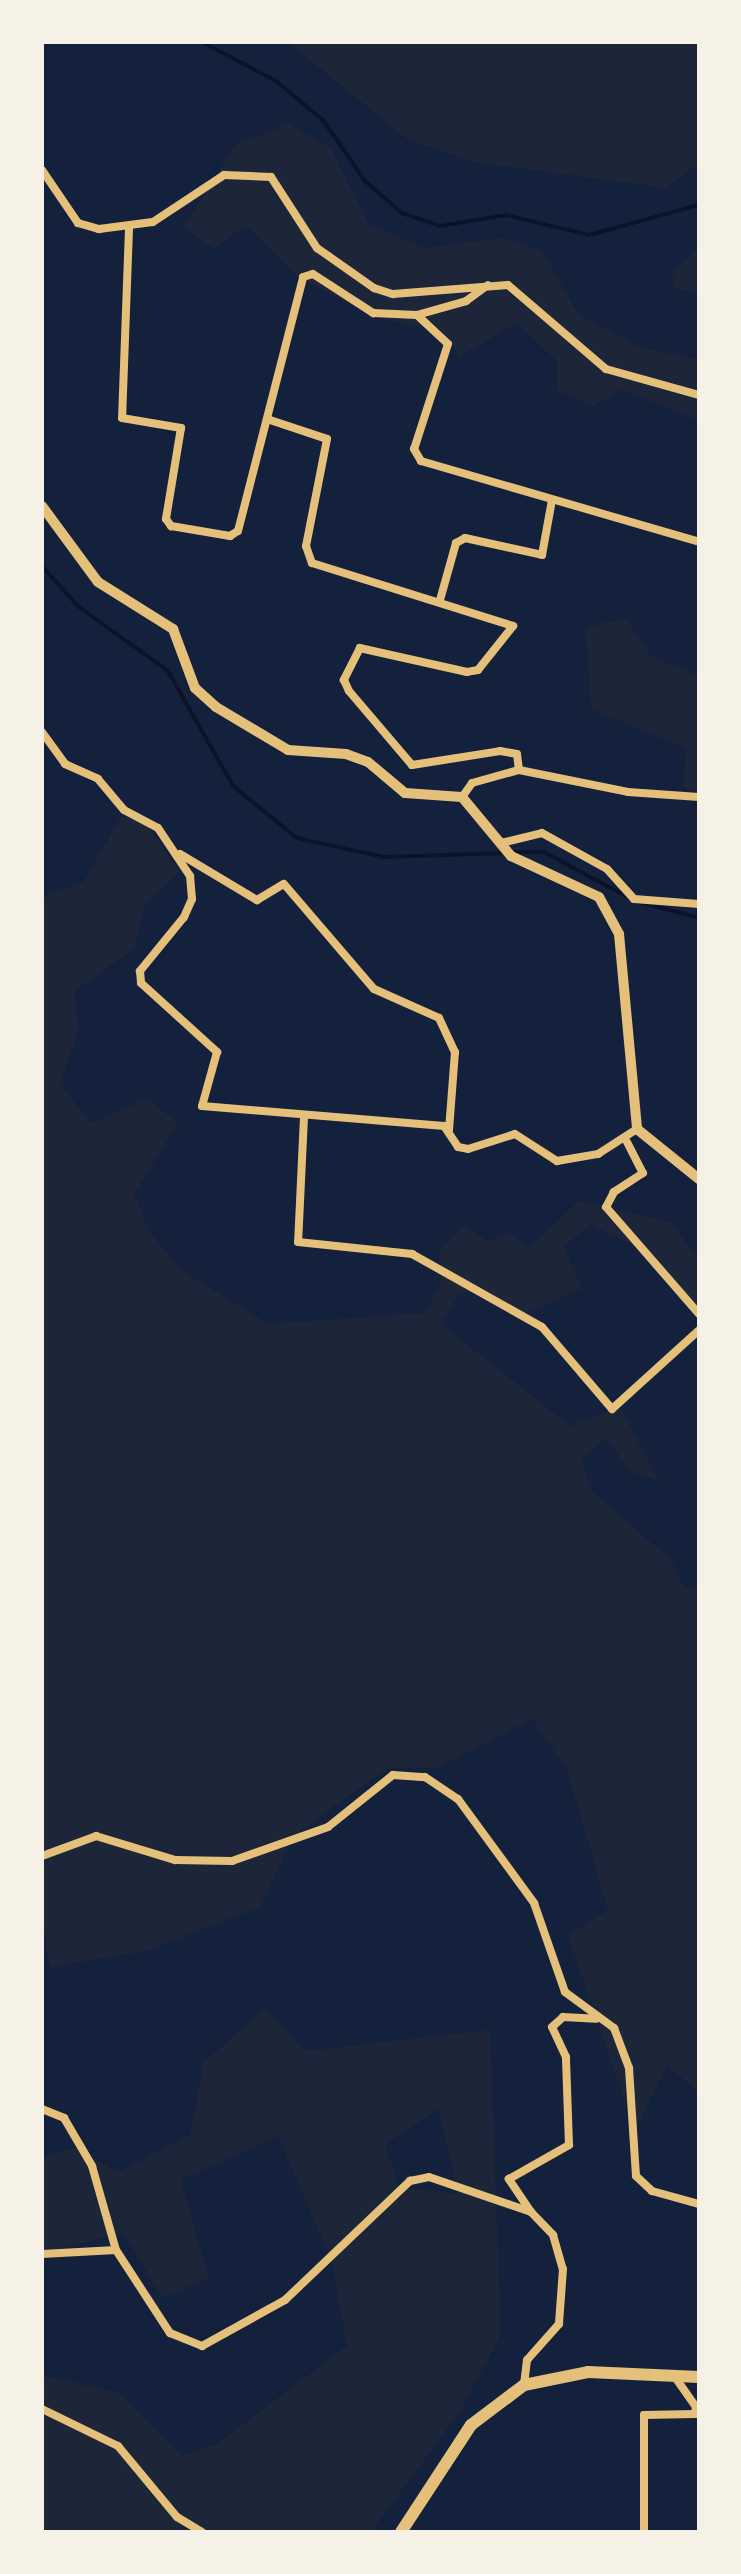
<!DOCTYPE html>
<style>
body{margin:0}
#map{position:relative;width:741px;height:2574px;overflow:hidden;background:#14213d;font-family:"IBM Plex Sans",sans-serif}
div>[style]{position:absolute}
.green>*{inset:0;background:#1d2539}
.stream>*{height:4px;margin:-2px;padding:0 2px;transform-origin:2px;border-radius:2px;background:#0b132b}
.minor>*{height:8px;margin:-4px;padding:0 4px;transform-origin:4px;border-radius:4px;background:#e5c07b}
.tertiary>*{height:10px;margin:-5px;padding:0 5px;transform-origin:5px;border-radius:5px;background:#e5c07b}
.trunk>*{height:12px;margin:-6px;padding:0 6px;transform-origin:6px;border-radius:6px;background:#e5c07b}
span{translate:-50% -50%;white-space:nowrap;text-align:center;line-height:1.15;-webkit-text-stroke:7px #f6f1e7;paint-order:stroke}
.frame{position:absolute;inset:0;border:44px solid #f6f1e7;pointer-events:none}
</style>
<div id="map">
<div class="green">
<i style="clip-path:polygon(288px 42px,699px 42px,699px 163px,666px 188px,474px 162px,407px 139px)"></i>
<i style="clip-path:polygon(288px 124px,330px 147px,369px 224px,424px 248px,503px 238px,542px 251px,578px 314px,638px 346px,699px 360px,699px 420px,622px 389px,593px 406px,557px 390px,557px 361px,517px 323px,460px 356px,441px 332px,375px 317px,299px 278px,246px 225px,214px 249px,184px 227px,235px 145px)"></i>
<i style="clip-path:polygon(699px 247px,699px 295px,675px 288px,672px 273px)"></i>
<i style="clip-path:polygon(626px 618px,651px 656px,699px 676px,699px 791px,683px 787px,686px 748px,591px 709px,586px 627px)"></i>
<i style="clip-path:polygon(121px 817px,145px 821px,179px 872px,145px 904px,135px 948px,75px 991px,78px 1032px,60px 1084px,91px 1123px,147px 1099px,178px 1123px,134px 1194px,149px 1231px,181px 1270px,268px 1324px,425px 1313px,441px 1284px,440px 1251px,464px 1226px,488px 1241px,510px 1234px,529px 1248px,579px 1201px,672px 1223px,699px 1260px,699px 1308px,645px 1251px,590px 1224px,564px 1247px,582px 1288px,521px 1316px,486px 1289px,459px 1294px,441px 1324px,570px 1426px,620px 1407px,659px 1481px,631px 1472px,606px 1438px,582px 1459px,591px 1491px,671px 1560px,684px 1587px,699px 1590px,699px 2093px,667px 2065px,635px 2130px,568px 1936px,608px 1910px,567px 1769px,532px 1719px,438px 1768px,387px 1768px,294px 1835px,260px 1907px,146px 1951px,50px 1967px,42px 1919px,42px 898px,84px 881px)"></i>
<i style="clip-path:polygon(evenodd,265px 2009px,305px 2051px,490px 2030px,501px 2334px,461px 2410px,371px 2532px,42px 2532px,42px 2375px,119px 2393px,182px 2456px,217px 2444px,347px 2346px,332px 2261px,278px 2136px,181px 2180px,209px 2279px,162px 2297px,123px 2232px,42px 2254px,42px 2158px,73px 2148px,118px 2172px,190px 2135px,204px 2062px,265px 2009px,439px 2109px,458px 2194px,399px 2188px,385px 2144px,439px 2109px)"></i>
</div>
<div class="stream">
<i style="left:202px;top:42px;width:84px;rotate:27.8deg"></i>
<i style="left:276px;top:81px;width:61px;rotate:39.7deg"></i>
<i style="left:323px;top:120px;width:74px;rotate:55.5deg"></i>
<i style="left:365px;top:181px;width:49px;rotate:40.9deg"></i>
<i style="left:402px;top:213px;width:40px;rotate:18.9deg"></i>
<i style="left:440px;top:226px;width:67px;rotate:-9.5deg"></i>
<i style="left:506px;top:215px;width:85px;rotate:13.5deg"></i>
<i style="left:589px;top:235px;width:114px;rotate:-15.3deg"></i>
<i style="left:42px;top:566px;width:55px;rotate:47.9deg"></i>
<i style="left:79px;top:607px;width:110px;rotate:35.7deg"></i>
<i style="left:168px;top:671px;width:132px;rotate:60.5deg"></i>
<i style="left:233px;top:786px;width:82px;rotate:39.1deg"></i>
<i style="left:297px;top:838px;width:89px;rotate:12.3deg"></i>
<i style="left:384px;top:857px;width:120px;rotate:-1.9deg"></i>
<i style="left:512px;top:852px;width:32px"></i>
<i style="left:544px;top:852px;width:99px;rotate:28.4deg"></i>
<i style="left:639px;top:902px;width:62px;rotate:14.9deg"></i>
</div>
<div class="minor">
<i style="left:42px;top:170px;width:64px;rotate:55.8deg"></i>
<i style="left:78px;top:223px;width:22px;rotate:16deg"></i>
<i style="left:99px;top:229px;width:54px;rotate:-7.4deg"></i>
<i style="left:153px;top:222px;width:85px;rotate:-33.5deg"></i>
<i style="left:224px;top:175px;width:47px;rotate:2.4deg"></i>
<i style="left:271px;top:177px;width:85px;rotate:57.1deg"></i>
<i style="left:317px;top:248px;width:70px;rotate:35.1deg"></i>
<i style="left:374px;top:288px;width:20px;rotate:18deg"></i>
<i style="left:393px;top:294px;width:115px;rotate:-4.5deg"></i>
<i style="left:508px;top:285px;width:129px;rotate:40.6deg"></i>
<i style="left:606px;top:369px;width:97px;rotate:15.6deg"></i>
<i style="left:129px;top:229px;width:189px;rotate:92.1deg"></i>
<i style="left:122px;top:418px;width:60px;rotate:9.6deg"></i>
<i style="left:181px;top:428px;width:92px;rotate:99.4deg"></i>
<i style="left:166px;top:519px;width:9px;rotate:54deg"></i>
<i style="left:171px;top:526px;width:60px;rotate:9.6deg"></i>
<i style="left:230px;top:536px;width:9px;rotate:-32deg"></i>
<i style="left:238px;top:531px;width:262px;rotate:-75.6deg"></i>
<i style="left:303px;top:277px;width:10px;rotate:-17deg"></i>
<i style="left:313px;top:274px;width:72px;rotate:33deg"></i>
<i style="left:373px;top:313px;width:44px;rotate:2.6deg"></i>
<i style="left:417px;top:315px;width:51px;rotate:-15.9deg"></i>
<i style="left:466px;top:301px;width:27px;rotate:-36deg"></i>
<i style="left:417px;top:315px;width:42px;rotate:43.1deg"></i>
<i style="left:448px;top:344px;width:110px;rotate:107.9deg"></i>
<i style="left:414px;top:449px;width:14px;rotate:60deg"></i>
<i style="left:421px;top:461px;width:290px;rotate:16.2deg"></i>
<i style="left:267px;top:419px;width:63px;rotate:18.4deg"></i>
<i style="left:327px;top:439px;width:109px;rotate:101.1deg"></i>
<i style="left:306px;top:546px;width:18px;rotate:71deg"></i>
<i style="left:312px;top:563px;width:211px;rotate:17.4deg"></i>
<i style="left:513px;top:626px;width:56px;rotate:128.5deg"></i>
<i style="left:478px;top:670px;width:11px;rotate:170deg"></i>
<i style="left:467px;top:672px;width:110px;rotate:-167.4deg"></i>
<i style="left:360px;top:648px;width:36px;rotate:117deg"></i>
<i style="left:344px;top:680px;width:12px;rotate:66deg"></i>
<i style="left:349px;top:691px;width:97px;rotate:49.6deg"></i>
<i style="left:412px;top:765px;width:89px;rotate:-9deg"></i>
<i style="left:500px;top:751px;width:17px;rotate:10deg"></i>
<i style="left:517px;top:754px;width:16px;rotate:83deg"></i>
<i style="left:440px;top:600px;width:59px;rotate:-74.3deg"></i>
<i style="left:456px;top:543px;width:10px;rotate:-29deg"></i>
<i style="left:465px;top:538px;width:79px;rotate:12.4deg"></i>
<i style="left:542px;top:555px;width:56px;rotate:-79.7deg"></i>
<i style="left:42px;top:732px;width:39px;rotate:54deg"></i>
<i style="left:65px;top:764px;width:36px;rotate:24deg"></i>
<i style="left:98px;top:779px;width:40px;rotate:50deg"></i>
<i style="left:124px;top:810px;width:38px;rotate:28deg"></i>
<i style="left:158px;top:828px;width:58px;rotate:56.3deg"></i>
<i style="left:190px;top:876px;width:23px;rotate:85deg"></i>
<i style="left:192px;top:899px;width:20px;rotate:114deg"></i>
<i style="left:184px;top:917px;width:70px;rotate:129.2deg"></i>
<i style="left:140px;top:971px;width:12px;rotate:85deg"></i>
<i style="left:141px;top:983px;width:103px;rotate:42.2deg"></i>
<i style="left:217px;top:1052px;width:56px;rotate:105.5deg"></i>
<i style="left:202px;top:1106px;width:243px;rotate:4.7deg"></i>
<i style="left:444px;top:1126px;width:25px;rotate:56deg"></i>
<i style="left:458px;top:1147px;width:10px;rotate:11deg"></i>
<i style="left:468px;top:1149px;width:49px;rotate:-17.7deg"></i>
<i style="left:515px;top:1134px;width:50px;rotate:32.7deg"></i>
<i style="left:557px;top:1161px;width:42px;rotate:-9.7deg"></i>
<i style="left:598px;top:1154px;width:46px;rotate:-32.7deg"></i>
<i style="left:462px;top:797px;width:17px;rotate:-54deg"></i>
<i style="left:472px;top:783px;width:49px;rotate:-15.5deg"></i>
<i style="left:519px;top:770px;width:111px;rotate:11.4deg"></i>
<i style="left:628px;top:792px;width:71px;rotate:4deg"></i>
<i style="left:501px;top:843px;width:42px;rotate:-13.7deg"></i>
<i style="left:542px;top:833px;width:74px;rotate:29deg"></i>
<i style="left:607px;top:869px;width:40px;rotate:48deg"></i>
<i style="left:634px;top:899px;width:65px;rotate:4.4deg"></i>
<i style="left:180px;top:854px;width:90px;rotate:30.9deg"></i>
<i style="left:257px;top:900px;width:31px;rotate:-31deg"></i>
<i style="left:284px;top:884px;width:138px;rotate:49.4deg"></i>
<i style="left:374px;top:989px;width:71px;rotate:24deg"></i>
<i style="left:439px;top:1018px;width:38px;rotate:65deg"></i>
<i style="left:455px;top:1052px;width:78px;rotate:94.4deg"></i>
<i style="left:304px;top:1117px;width:125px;rotate:92.7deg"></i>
<i style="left:298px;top:1242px;width:115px;rotate:6deg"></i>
<i style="left:412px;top:1254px;width:149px;rotate:29.3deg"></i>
<i style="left:542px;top:1327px;width:108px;rotate:49.5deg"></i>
<i style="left:612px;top:1409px;width:118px;rotate:-42.2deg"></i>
<i style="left:627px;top:1142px;width:35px;rotate:63deg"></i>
<i style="left:643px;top:1173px;width:35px;rotate:147deg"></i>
<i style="left:614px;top:1192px;width:17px;rotate:118deg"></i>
<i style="left:606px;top:1207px;width:142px;rotate:49deg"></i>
<i style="left:42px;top:1856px;width:58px;rotate:-20.3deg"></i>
<i style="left:96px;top:1836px;width:83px;rotate:16.9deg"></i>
<i style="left:175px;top:1860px;width:57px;rotate:1deg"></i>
<i style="left:232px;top:1861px;width:102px;rotate:-19.5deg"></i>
<i style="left:328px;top:1827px;width:83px;rotate:-38.7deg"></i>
<i style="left:393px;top:1775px;width:32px;rotate:4deg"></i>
<i style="left:425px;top:1777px;width:40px;rotate:34deg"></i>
<i style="left:458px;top:1799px;width:129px;rotate:53.8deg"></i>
<i style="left:534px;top:1903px;width:94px;rotate:70.8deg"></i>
<i style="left:565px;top:1992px;width:61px;rotate:36.3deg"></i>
<i style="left:614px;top:2028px;width:43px;rotate:69.4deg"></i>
<i style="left:629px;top:2068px;width:108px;rotate:86.3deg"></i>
<i style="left:636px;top:2176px;width:22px;rotate:43deg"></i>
<i style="left:652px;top:2191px;width:49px;rotate:15.5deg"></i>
<i style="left:42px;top:2109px;width:24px;rotate:22deg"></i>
<i style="left:64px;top:2118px;width:56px;rotate:59.7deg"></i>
<i style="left:92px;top:2166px;width:87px;rotate:74.1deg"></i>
<i style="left:531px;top:2212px;width:40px;rotate:-124deg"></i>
<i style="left:509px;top:2179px;width:69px;rotate:-29.5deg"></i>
<i style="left:569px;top:2145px;width:88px;rotate:-92deg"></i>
<i style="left:566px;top:2057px;width:33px;rotate:-115deg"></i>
<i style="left:552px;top:2027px;width:15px;rotate:-42deg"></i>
<i style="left:563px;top:2017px;width:33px;rotate:3deg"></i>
<i style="left:42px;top:2254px;width:74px;rotate:-3.1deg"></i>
<i style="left:116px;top:2250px;width:99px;rotate:57deg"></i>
<i style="left:170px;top:2333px;width:35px;rotate:22deg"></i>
<i style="left:202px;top:2346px;width:95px;rotate:-29deg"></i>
<i style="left:285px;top:2300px;width:173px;rotate:-43.6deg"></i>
<i style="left:410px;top:2181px;width:19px;rotate:-12deg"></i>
<i style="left:429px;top:2177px;width:108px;rotate:18.9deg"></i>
<i style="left:531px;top:2212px;width:32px;rotate:46deg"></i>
<i style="left:553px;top:2235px;width:35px;rotate:74deg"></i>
<i style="left:563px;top:2269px;width:55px;rotate:94.2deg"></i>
<i style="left:559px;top:2324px;width:48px;rotate:131.6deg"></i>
<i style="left:527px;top:2360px;width:25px;rotate:97deg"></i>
<i style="left:42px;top:2409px;width:85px;rotate:26deg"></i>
<i style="left:118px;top:2446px;width:92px;rotate:50.3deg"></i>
<i style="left:177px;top:2517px;width:29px;rotate:31deg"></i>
<i style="left:644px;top:2532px;width:117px;rotate:-90deg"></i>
<i style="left:644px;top:2415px;width:51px;rotate:-1.1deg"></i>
<i style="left:695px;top:2414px;width:7px;rotate:-82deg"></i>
<i style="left:696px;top:2407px;width:38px;rotate:-125deg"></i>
</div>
<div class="tertiary">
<i style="left:42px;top:506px;width:94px;rotate:53.6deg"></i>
<i style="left:98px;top:582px;width:89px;rotate:32.1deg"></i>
<i style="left:173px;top:629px;width:63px;rotate:69.6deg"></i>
<i style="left:195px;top:688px;width:28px;rotate:42deg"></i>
<i style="left:216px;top:707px;width:84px;rotate:30.8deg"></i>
<i style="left:288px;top:750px;width:58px;rotate:3.9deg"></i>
<i style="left:346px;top:754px;width:23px;rotate:20deg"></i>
<i style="left:368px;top:762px;width:48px;rotate:40deg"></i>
<i style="left:405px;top:793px;width:57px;rotate:4deg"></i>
<i style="left:462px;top:797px;width:77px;rotate:50.3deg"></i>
<i style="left:511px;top:856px;width:97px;rotate:25deg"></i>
<i style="left:599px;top:897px;width:42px;rotate:61.6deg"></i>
<i style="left:619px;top:934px;width:196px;rotate:84.7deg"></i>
<i style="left:637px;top:1129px;width:80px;rotate:38.9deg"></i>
</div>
<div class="trunk">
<i style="left:401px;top:2532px;width:128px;rotate:-56.8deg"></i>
<i style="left:471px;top:2425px;width:66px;rotate:-37deg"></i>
<i style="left:524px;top:2385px;width:65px;rotate:-11.5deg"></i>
<i style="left:588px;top:2372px;width:111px;rotate:2.6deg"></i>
</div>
<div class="frame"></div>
</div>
